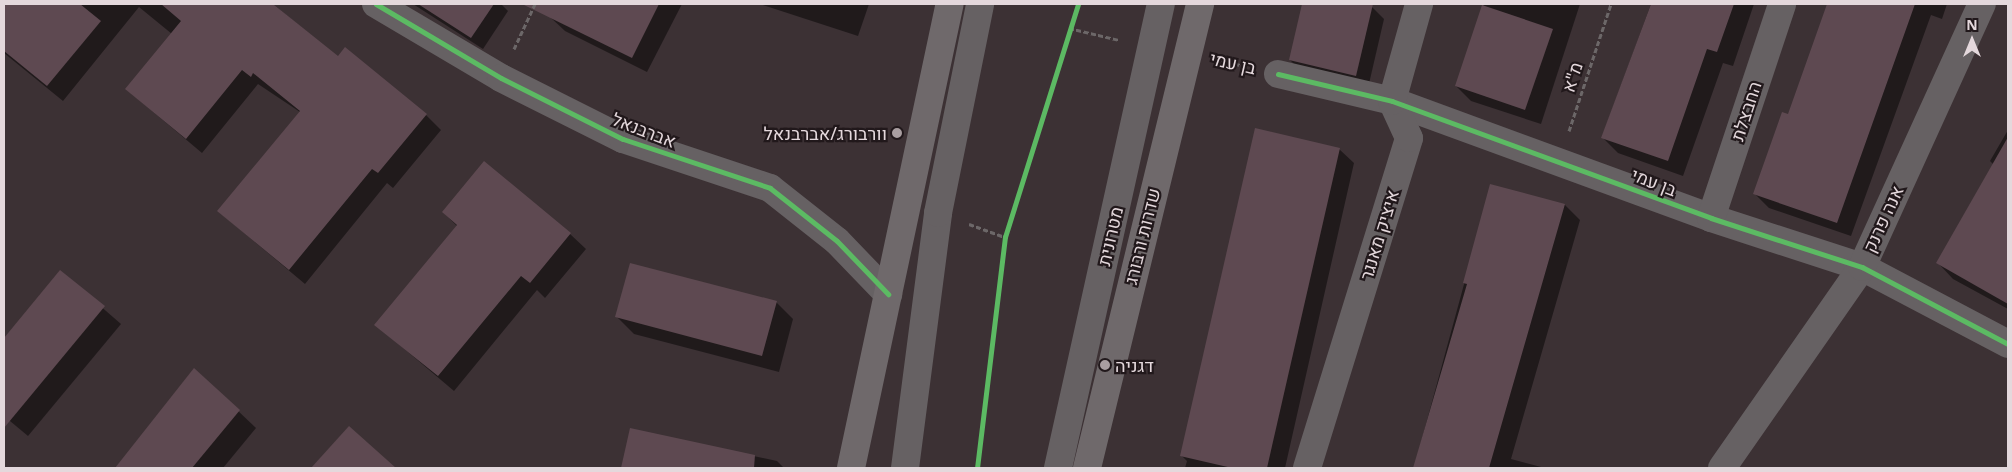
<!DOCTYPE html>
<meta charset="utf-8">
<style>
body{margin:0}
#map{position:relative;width:2012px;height:472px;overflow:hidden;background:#3c3134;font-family:"Noto Sans",Heebo,sans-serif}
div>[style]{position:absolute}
.shadow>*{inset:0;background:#0007}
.building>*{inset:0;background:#5e4951}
.path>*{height:3px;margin-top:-1.5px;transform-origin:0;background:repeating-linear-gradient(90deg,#6c6768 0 5px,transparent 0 7.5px)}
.minor>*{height:28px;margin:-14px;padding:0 14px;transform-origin:14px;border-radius:14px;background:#666163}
.major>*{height:28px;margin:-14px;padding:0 14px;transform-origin:14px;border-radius:14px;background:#6f696b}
.cycleway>*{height:5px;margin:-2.5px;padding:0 2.5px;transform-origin:2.5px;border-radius:2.5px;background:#5cba63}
.dots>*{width:14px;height:14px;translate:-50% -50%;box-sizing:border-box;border:2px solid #21181b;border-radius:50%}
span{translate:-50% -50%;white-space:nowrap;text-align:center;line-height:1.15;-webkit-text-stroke:4.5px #21181b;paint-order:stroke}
.street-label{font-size:18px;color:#e4d8dc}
.poi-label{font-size:18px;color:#e4d8dc}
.right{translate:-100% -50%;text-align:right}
.left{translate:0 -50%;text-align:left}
.frame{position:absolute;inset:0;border:5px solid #e4d8dc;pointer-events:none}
.north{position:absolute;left:1947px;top:15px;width:50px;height:50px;-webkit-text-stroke:4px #21181b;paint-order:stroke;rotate:0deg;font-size:14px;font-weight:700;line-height:20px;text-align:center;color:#e4d8dc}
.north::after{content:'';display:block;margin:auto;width:18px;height:22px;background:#e4d8dc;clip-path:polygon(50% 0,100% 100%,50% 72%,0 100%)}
</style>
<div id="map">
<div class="shadow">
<i style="clip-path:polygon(4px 4px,273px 4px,338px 58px,426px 115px,441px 130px,393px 188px,387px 183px,305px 284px,218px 211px,300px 112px,258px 84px,202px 153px,126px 89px,172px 34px,139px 7px,63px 101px,4px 53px)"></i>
<i style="clip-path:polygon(413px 4px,501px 4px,508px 11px,483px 49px)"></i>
<i style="clip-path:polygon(555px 4px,682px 4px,647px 72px,565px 31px,549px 16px)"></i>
<i style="clip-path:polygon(760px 4px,869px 4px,858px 36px)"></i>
<i style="clip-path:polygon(1304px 4px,1356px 4px,1372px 7px,1384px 19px,1368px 88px,1302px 72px,1290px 60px)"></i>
<i style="clip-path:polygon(1484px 4px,1580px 4px,1541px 124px,1471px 101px,1456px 86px)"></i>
<i style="clip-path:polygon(1651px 4px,1754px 4px,1733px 66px,1723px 63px,1683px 176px,1618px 153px,1602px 137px)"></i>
<i style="clip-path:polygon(1828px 4px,1947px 4px,1942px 19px,1931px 15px,1851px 236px,1769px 208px,1755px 194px,1789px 116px)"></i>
<i style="clip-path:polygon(2008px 130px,2008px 309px,1953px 279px,1938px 263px,1994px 165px,1990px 161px)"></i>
<i style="clip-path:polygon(1339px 149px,1354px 163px,1285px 468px,1185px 468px,1187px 461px,1181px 455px)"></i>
<i style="clip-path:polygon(1491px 185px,1565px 205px,1580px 220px,1511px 459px,1545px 468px,1414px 468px)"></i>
<i style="clip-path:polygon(443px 212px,570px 234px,586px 249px,545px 298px,537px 290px,454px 391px,376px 325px,457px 226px)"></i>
<i style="clip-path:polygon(60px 271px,121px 324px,28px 436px,4px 416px,4px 340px)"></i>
<i style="clip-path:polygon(776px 302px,793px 319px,779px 372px,634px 334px,617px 317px)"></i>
<i style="clip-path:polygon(194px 369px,256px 428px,223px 468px,117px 468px)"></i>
<i style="clip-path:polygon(349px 427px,394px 468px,312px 468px)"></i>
<i style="clip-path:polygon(631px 430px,777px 461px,784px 468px,623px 468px)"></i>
</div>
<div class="building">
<i style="clip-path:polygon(4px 4px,80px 4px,101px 21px,47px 86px,4px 51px)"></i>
<i style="clip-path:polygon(161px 4px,273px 4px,338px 56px,345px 47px,427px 114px,378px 173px,372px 169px,289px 270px,217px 211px,300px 111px,253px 73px,251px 77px,242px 70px,186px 139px,125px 89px,181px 21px)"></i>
<i style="clip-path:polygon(418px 4px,494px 4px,471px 38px)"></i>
<i style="clip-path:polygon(522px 4px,659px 4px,632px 58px)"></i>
<i style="clip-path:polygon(1302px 4px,1373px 4px,1356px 76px,1289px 60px)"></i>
<i style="clip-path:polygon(1651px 4px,1734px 4px,1717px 52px,1707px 49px,1668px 161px,1601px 138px)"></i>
<i style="clip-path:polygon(1827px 4px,1915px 4px,1837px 223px,1753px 194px,1782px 112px,1788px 114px)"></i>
<i style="clip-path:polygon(1482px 5px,1553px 29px,1525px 110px,1455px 86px)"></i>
<i style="clip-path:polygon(1255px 128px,1340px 148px,1267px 468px,1232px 468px,1180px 456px)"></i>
<i style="clip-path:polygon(2008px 137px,2008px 304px,1936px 263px)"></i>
<i style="clip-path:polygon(484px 161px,571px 233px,530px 283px,521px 276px,438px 376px,374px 325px,457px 225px,442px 212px)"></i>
<i style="clip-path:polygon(1490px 184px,1565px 204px,1489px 468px,1413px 468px,1467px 284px,1463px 283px)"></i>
<i style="clip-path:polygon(630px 263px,777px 301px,762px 356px,615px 317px)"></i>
<i style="clip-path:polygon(60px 270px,105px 306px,4px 428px,4px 338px)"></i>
<i style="clip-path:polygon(194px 368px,240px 410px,192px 468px,115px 468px)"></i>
<i style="clip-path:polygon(349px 426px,396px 468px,311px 468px)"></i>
<i style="clip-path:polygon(630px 428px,755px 455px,754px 468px,621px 468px)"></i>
</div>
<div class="path">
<i style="left:1069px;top:28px;width:51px;rotate:13.5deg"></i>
<i style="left:514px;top:49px;width:50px;rotate:-65deg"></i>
<i style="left:1220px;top:60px;width:29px;rotate:14deg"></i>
<i style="left:1569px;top:131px;width:134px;rotate:-71.7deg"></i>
<i style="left:969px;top:224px;width:38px;rotate:20deg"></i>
</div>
<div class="minor">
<i style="left:376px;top:4px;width:145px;rotate:30.6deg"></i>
<i style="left:501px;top:78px;width:136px;rotate:26.6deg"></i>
<i style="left:623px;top:139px;width:155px;rotate:18.4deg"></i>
<i style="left:770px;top:188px;width:85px;rotate:38.3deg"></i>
<i style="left:837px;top:241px;width:74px;rotate:46.1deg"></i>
<i style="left:1278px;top:74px;width:117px;rotate:13.3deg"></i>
<i style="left:1392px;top:101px;width:340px;rotate:20.1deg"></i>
<i style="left:1711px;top:218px;width:159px;rotate:18deg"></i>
<i style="left:1862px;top:267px;width:165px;rotate:27.8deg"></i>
<i style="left:1711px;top:218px;width:225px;rotate:-71.6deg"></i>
<i style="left:905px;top:468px;width:257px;rotate:-82.6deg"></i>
<i style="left:938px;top:213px;width:213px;rotate:-78.6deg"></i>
<i style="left:1058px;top:468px;width:475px;rotate:-77.5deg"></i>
<i style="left:1307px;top:468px;width:345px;rotate:-72.8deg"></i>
<i style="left:1409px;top:138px;width:41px;rotate:-114.7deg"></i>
<i style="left:1392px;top:101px;width:101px;rotate:-74.4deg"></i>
<i style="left:1722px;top:468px;width:245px;rotate:-55.1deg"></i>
<i style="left:1862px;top:267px;width:289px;rotate:-65.5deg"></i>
</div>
<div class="major">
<i style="left:851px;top:468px;width:474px;rotate:-78deg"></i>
<i style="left:1087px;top:468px;width:478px;rotate:-76.3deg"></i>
</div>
<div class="cycleway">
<i style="left:376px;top:4px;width:145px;rotate:30.6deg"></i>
<i style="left:501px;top:78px;width:136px;rotate:26.6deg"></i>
<i style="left:623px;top:139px;width:155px;rotate:18.4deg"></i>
<i style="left:770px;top:188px;width:85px;rotate:38.3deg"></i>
<i style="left:837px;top:241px;width:74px;rotate:46.1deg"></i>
<i style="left:1278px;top:74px;width:117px;rotate:13.3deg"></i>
<i style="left:1392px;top:101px;width:340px;rotate:20.1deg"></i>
<i style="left:1711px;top:218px;width:159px;rotate:18deg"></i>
<i style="left:1862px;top:267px;width:165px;rotate:27.8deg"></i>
<i style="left:977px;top:468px;width:233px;rotate:-83.1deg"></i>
<i style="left:1005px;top:237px;width:244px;rotate:-72.6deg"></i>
</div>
<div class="dots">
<i style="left:897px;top:133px;background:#a99ea1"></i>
<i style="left:1105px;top:365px;background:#a99ea1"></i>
</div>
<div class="street-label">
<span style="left:1233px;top:63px;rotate:13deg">בן עמי</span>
<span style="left:1572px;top:77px;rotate:-72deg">מ"א</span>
<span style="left:1746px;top:111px;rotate:-72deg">החבצלת</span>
<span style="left:644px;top:130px;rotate:21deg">אברבנאל</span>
<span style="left:1654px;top:182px;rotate:21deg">בן עמי</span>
<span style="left:1883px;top:219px;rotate:-65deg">אנה פרנק</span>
<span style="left:1379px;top:235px;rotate:-73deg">איציק מאנגר</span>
<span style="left:1110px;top:236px;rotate:-77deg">מטרונית</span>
<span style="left:1142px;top:236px;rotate:-76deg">שדרות ורבורג</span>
</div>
<div class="poi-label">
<span class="right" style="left:887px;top:133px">וורבורג/אברבנאל</span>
<span class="left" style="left:1115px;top:365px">דגניה</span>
</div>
<div class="frame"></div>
<div class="north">N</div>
</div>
